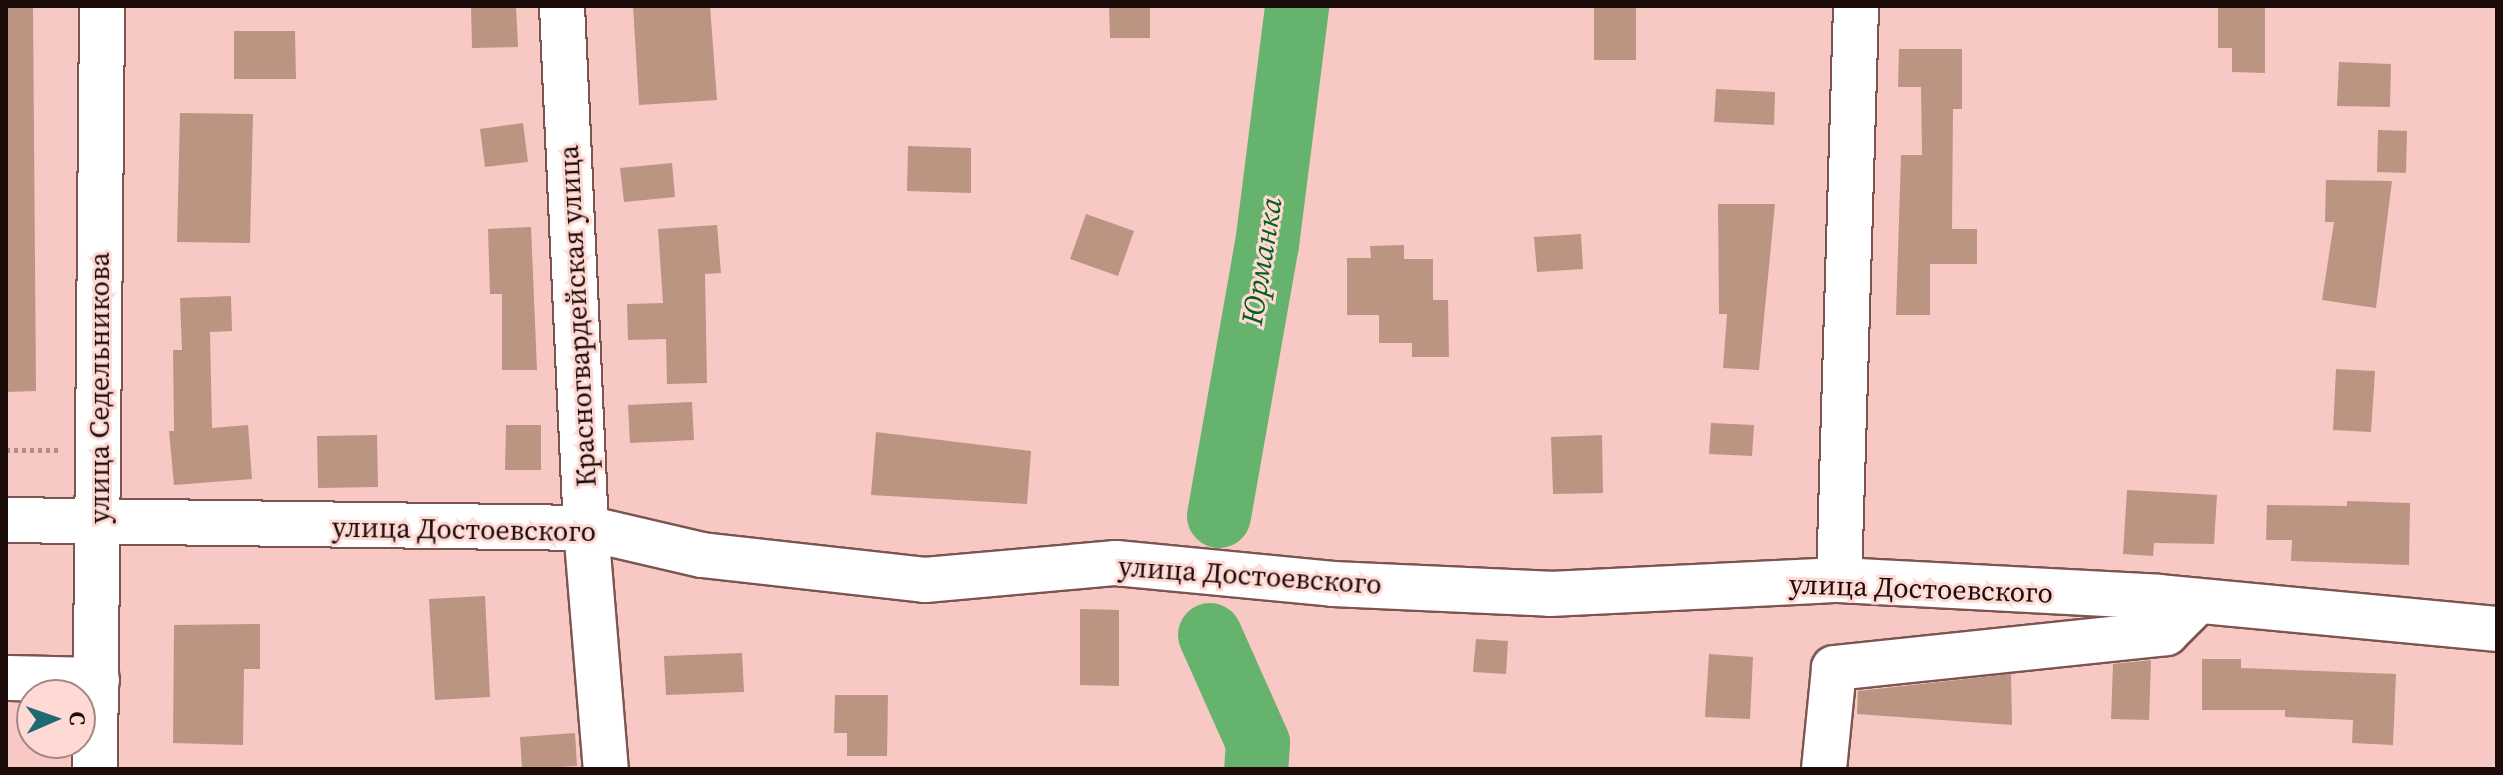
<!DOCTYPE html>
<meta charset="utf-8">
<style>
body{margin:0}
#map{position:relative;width:2503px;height:775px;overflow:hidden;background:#f8c9c4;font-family:"Source Serif 4",serif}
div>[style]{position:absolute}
.river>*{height:64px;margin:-32px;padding:0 32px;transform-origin:32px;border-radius:32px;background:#65b36d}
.building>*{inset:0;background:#bb9482}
.path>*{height:5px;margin-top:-2.5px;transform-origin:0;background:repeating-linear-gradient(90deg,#b28d89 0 4px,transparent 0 8px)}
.roads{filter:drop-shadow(2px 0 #7c5450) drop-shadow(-2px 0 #7c5450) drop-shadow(0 2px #7c5450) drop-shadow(0 -2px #7c5450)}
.minor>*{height:44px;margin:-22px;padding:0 22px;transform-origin:22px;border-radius:22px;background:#fff}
span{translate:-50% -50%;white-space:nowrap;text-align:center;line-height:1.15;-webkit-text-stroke:6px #ffd9d4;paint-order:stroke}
.street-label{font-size:28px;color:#1b0c0a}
.water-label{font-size:30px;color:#035f1c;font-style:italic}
.frame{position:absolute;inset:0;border:8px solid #1b0c0a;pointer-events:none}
.north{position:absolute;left:16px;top:679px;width:80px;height:80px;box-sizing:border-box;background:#ffd9d4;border:2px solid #a48783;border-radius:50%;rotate:88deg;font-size:22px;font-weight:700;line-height:32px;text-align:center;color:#1b0c0a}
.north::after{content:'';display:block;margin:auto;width:28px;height:36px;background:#1f6a72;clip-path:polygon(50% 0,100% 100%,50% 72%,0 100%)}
</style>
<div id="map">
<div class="river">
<i style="left:1219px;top:516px;width:275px;rotate:-80deg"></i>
<i style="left:1267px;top:245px;width:241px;rotate:-82.8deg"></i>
<i style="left:1210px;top:635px;width:118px;rotate:66deg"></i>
<i style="left:1258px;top:743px;width:26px;rotate:94deg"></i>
</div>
<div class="building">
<i style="clip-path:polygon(6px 6px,33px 6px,36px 391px,6px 392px)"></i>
<i style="clip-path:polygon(471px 6px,516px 6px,518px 47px,472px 48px)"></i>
<i style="clip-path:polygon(633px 6px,710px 6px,717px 100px,639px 105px)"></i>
<i style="clip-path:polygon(1109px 6px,1150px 6px,1150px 38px,1110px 38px)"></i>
<i style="clip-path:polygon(1594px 6px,1636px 6px,1636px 60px,1594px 60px)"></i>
<i style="clip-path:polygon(2218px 6px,2265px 6px,2265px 73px,2232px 72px,2232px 48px,2218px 48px)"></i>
<i style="clip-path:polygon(234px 31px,295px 31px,296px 79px,234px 79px)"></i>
<i style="clip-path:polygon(1899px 49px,1962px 49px,1962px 109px,1953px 109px,1952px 229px,1977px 229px,1977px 264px,1930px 264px,1930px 315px,1896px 315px,1901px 155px,1922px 155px,1921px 87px,1898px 87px)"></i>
<i style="clip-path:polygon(2339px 62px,2391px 64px,2390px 107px,2337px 106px)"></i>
<i style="clip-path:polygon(1716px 89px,1775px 92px,1774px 125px,1714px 122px)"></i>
<i style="clip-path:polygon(180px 113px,253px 114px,250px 243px,177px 242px)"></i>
<i style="clip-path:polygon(523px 123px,528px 162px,485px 167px,480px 129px)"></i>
<i style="clip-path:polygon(2378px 130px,2407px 131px,2406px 173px,2377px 172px)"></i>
<i style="clip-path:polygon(908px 146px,971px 148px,971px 193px,907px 191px)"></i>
<i style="clip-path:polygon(672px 163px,675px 197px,624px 202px,620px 168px)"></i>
<i style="clip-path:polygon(2326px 180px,2392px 181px,2376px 308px,2322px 300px,2334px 222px,2325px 222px)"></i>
<i style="clip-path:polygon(1718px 204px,1775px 204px,1759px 370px,1723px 368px,1727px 314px,1719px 314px)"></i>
<i style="clip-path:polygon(1086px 214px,1134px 231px,1118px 276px,1070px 259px)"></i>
<i style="clip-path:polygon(717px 225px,721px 273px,705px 274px,707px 383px,667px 384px,666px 339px,628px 340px,627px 304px,663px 303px,658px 229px)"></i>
<i style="clip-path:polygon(531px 227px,537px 370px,502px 370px,502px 294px,490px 294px,488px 229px)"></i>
<i style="clip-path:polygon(1581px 234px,1583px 269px,1537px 272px,1534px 237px)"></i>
<i style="clip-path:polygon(1404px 245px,1404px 259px,1433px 259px,1433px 300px,1448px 300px,1449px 357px,1412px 357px,1412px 343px,1379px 343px,1379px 315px,1347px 315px,1347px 258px,1371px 258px,1370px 246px)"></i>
<i style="clip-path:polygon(231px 296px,232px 331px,210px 332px,212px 428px,248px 425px,252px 479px,174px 485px,169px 431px,174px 431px,173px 350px,182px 350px,180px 298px)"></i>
<i style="clip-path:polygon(2336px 369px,2375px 371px,2371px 432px,2333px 430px)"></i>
<i style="clip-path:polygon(692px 402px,694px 440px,630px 443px,628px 405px)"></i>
<i style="clip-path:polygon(1711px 423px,1754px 425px,1752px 456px,1709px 454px)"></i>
<i style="clip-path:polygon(506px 425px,541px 425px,541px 470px,505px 470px)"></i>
<i style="clip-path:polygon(876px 432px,1031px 451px,1027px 504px,871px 495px)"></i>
<i style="clip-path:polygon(377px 435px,378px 487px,318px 488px,317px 436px)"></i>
<i style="clip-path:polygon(1602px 435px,1603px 493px,1553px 494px,1551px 437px)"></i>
<i style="clip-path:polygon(2127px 490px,2217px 495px,2214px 544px,2154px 543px,2153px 556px,2123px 554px)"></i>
<i style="clip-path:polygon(2347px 501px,2410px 503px,2409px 565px,2291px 561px,2292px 540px,2266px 540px,2267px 505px,2347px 506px)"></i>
<i style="clip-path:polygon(485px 596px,490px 697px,435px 700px,429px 599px)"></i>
<i style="clip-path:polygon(1080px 609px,1119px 610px,1119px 686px,1080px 685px)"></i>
<i style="clip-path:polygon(260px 624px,260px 669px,244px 669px,243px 745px,173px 743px,174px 625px)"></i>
<i style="clip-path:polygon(1476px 639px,1508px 641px,1506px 674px,1473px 672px)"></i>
<i style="clip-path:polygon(742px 653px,744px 692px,666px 695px,664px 656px)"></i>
<i style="clip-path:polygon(1709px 654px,1753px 657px,1750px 719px,1705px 717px)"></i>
<i style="clip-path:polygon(2202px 659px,2241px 659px,2241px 668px,2396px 674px,2393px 745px,2352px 743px,2353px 720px,2285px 717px,2285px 710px,2202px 710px)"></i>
<i style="clip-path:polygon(2151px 660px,2149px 720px,2111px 719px,2113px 664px)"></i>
<i style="clip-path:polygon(2011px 674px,2012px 725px,1857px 714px,1858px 691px)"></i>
<i style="clip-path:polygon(835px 695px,888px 695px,887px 756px,847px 756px,847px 733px,834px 733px)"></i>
<i style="clip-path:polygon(575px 733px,577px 766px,522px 769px,520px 737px)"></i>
</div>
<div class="path">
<i style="left:6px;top:450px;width:55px"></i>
</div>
<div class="roads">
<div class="minor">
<i style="left:562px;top:6px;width:523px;rotate:87.37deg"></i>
<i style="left:586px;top:528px;width:242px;rotate:85.3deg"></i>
<i style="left:6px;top:520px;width:580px;rotate:0.79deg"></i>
<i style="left:586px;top:528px;width:119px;rotate:13.1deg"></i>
<i style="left:702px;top:555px;width:224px;rotate:6.4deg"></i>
<i style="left:925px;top:580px;width:192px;rotate:-5.1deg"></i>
<i style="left:1116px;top:563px;width:218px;rotate:5.5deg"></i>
<i style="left:1333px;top:584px;width:217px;rotate:2.6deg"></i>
<i style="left:1550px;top:594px;width:289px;rotate:-2.8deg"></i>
<i style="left:1839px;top:580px;width:320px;rotate:3deg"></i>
<i style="left:2159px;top:597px;width:340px;rotate:5.4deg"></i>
<i style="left:1839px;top:580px;width:574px;rotate:-88.3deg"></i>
<i style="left:6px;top:678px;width:91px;rotate:1.3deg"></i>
<i style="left:95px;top:769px;width:763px;rotate:-89.47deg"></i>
<i style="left:1824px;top:769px;width:101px;rotate:-84.3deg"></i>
<i style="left:1834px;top:668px;width:334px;rotate:-6deg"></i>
<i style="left:2166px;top:633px;width:45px;rotate:-45deg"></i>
</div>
</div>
<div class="street-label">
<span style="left:577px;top:316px;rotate:-93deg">Красногвардейская улица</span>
<span style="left:99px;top:388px;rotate:-90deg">улица Седельникова</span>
<span style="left:464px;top:529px;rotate:1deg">улица Достоевского</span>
<span style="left:1250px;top:575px;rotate:4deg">улица Достоевского</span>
<span style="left:1921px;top:588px;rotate:2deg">улица Достоевского</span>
</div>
<div class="water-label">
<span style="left:1262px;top:261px;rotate:-81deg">Юрманка</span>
</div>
<div class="frame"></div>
<div class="north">С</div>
</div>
